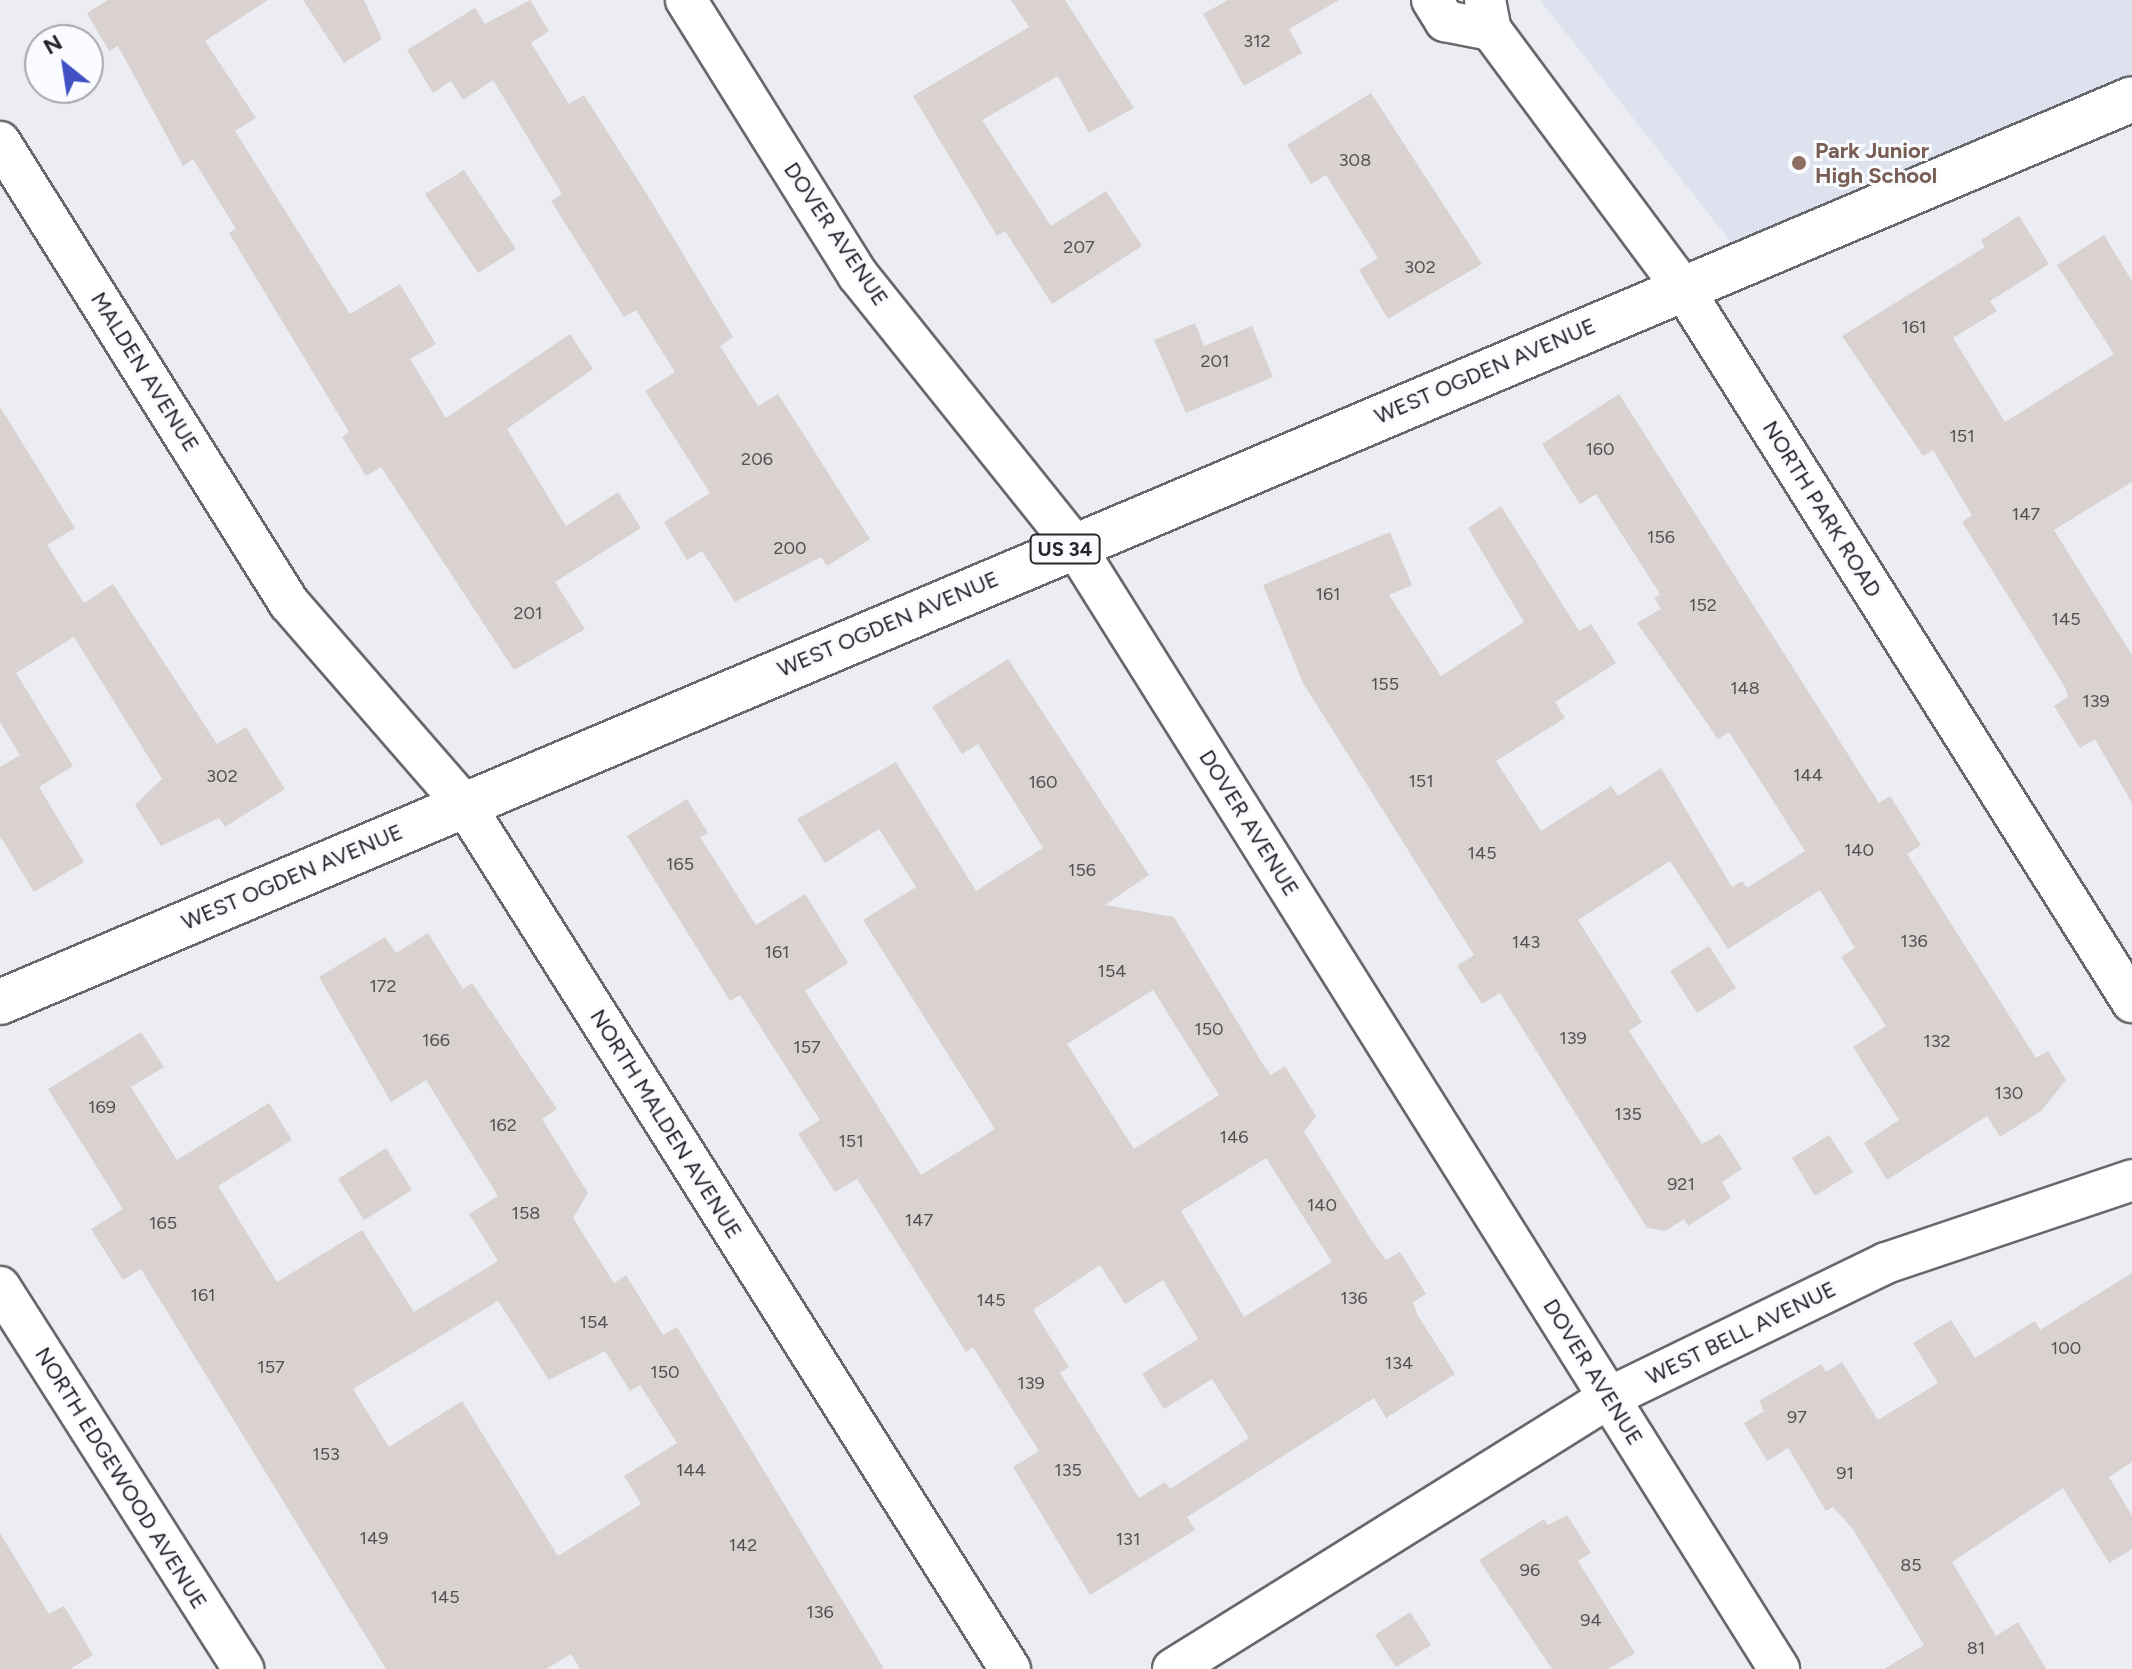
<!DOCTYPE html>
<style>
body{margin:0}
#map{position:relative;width:2132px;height:1669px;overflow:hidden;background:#ebedf3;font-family:Figtree,sans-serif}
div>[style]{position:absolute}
.built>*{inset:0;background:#dee2ef}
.building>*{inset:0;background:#d9d2d1}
.roads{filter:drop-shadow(2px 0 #67686d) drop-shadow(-2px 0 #67686d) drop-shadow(0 2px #67686d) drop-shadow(0 -2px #67686d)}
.street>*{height:40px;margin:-20px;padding:0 20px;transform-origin:20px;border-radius:20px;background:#fff}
.primary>*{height:44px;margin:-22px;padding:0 22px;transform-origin:22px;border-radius:22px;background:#fff}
.dots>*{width:22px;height:22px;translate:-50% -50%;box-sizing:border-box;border:4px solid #f9fbfe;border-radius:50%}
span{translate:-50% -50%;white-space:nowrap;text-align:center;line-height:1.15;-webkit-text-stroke:6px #f9fbfe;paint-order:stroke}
.number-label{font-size:18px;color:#525152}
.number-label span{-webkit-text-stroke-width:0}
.shield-label span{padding:2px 6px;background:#f9fbfe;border:2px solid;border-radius:6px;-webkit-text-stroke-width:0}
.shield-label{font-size:20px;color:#252628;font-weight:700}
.education-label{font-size:22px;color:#785e54;font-weight:700}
.left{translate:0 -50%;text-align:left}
.street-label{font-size:22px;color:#252628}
.north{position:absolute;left:24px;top:24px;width:80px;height:80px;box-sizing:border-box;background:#f9fbfe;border:2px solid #a4a6a8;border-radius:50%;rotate:330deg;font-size:22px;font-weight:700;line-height:32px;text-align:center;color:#252628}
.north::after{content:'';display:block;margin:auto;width:28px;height:36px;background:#404fc3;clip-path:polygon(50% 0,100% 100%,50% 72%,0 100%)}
</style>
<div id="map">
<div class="built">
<i style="clip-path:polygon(1540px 0,2132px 0,2132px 77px,1734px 246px)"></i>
</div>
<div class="building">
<i style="clip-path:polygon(108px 0,268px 0,205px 41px,256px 118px,235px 131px,350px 314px,400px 284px,436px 344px,410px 359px,446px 418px,570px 334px,593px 369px,507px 429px,566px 526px,618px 492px,641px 528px,555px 582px,585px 629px,514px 670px,381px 467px,366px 476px,342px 437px,349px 432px,229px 233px,236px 229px,193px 159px,183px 166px,118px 46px,109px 51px,87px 13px)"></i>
<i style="clip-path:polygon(303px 0,364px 0,382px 39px,344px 63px)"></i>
<i style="clip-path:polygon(530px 0,549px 31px,531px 43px,569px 104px,584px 95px,648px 196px,733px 337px,720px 346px,758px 406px,778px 394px,870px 539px,827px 566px,821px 557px,735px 602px,702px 551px,687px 560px,664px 522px,710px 493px,645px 391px,675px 372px,636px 310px,624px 317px,551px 201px,562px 194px,493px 80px,463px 100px,451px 81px,433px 93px,407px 50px,475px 8px,485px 24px)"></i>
<i style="clip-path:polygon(1011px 0,1065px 0,1134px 108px,1089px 133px,1058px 76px,982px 120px,1051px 226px,1106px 191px,1142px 246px,1052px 304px,1005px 231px,997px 236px,913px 96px,1029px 27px)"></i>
<i style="clip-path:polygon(1228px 0,1339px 0,1289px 29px,1302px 53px,1244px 86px,1203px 14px)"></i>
<i style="clip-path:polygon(1371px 93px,1482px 264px,1388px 319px,1359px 270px,1378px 258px,1326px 175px,1311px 184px,1287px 145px)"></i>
<i style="clip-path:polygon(464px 170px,516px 249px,478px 273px,425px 194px)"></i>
<i style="clip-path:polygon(2019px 216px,2049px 264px,1990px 301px,1997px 311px,1953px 338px,2005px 422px,2114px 354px,2057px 265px,2104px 235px,2132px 281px,2132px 482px,2054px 530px,2132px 655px,2132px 803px,2095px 739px,2080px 748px,2054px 706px,2068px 697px,2066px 689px,1962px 522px,1972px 515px,1933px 450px,1923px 456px,1842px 336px,1985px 247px,1981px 240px)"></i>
<i style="clip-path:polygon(1195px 323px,1204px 346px,1252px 326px,1273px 377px,1186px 413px,1154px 340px)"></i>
<i style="clip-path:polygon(1619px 394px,1879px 803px,1890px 796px,1921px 845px,1907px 854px,2036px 1058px,2048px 1051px,2066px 1080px,2041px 1111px,2000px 1137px,1987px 1116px,1887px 1180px,1864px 1143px,1899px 1120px,1853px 1047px,1886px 1026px,1841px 957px,1855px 948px,1820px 890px,1728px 949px,1670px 861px,1578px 920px,1642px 1022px,1629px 1031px,1702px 1144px,1720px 1134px,1742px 1169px,1722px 1182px,1731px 1198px,1688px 1226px,1684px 1219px,1665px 1231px,1647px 1228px,1500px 993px,1482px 1004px,1457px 966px,1474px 955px,1303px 683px,1263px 585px,1390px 532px,1412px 585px,1389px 595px,1441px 676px,1524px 622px,1468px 528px,1501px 506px,1579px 631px,1591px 624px,1616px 663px,1555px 702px,1565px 718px,1496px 761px,1541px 831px,1611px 786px,1618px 796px,1661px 768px,1732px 887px,1742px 881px,1747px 888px,1805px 851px,1729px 732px,1718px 739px,1637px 623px,1661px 609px,1654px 598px,1660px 594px,1596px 494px,1580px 504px,1542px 444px)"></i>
<i style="clip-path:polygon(0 407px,75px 528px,47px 545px,84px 603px,113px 584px,217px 744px,246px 727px,285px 789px,225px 827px,219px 818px,161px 846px,135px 805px,162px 779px,74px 637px,16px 673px,73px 766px,39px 787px,84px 862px,34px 892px,0 836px,0 767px,20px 755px,0 722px)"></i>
<i style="clip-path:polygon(evenodd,1008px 659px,1149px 875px,1105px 905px,1174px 917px,1264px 1066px,1271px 1075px,1285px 1066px,1316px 1116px,1304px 1132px,1370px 1238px,1386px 1260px,1400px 1252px,1426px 1294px,1413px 1302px,1417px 1314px,1455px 1374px,1386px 1418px,1374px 1398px,1187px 1517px,1195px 1530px,1090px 1595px,1013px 1467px,1039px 1451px,973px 1347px,966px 1352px,857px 1179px,835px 1192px,798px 1134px,820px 1120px,740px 995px,730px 1001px,627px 836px,687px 799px,708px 833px,700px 837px,756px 925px,805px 894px,848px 963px,805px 991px,921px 1175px,995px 1129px,863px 920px,916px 887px,879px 829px,825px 863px,797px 819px,896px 762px,976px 891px,1043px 848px,978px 744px,962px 754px,932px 707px,1008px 659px,1153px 990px,1219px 1095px,1134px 1149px,1067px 1044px,1153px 990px,1008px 659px,1266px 1158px,1332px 1262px,1244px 1317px,1181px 1211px,1266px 1158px,1008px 659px,1100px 1265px,1125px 1304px,1163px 1280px,1198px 1339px,1142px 1374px,1164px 1409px,1212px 1379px,1249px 1438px,1170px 1489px,1165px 1482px,1139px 1498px,1060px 1373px,1069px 1367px,1033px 1310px,1100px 1265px)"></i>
<i style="clip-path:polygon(evenodd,428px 933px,463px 989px,472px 983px,557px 1109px,542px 1119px,588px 1193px,573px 1218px,614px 1283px,626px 1275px,663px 1335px,677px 1327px,884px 1669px,580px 1669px,571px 1654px,546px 1669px,386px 1669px,141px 1269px,123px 1280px,91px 1229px,123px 1209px,48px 1089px,141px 1032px,164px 1067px,131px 1087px,177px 1160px,269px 1103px,292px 1140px,218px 1186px,277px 1282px,362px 1230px,414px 1312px,498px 1261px,469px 1214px,498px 1196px,426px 1080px,391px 1102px,319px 977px,385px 937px,396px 953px,428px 933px,498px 1301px,549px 1380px,605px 1351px,630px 1391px,640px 1385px,677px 1443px,624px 1476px,641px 1504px,558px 1556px,462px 1401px,389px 1447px,353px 1389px,498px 1301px)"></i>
<i style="clip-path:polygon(1709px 946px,1736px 988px,1697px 1013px,1670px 971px)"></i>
<i style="clip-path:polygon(1829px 1135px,1853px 1172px,1815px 1196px,1792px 1158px)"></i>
<i style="clip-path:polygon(386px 1148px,412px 1190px,364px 1220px,338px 1179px)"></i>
<i style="clip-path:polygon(2132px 1273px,2132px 1462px,2109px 1477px,2132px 1516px,2132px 1549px,2109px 1563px,2063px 1488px,1952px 1562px,1996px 1636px,2018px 1622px,2046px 1669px,1884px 1669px,1924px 1645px,1852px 1528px,1833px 1507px,1826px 1511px,1788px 1448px,1767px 1461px,1744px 1423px,1764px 1411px,1759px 1401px,1821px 1364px,1826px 1372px,1842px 1362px,1878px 1420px,1938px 1383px,1913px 1343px,1951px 1320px,1975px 1358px,2035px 1321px,2040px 1330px)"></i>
<i style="clip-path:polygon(1567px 1515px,1591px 1553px,1578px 1561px,1635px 1653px,1608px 1669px,1552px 1669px,1479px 1560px,1544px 1519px,1548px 1525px)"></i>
<i style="clip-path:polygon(0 1533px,49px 1614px,64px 1606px,93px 1655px,70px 1669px,0 1669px)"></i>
<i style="clip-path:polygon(1410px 1612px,1431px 1645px,1396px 1667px,1375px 1635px)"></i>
</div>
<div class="roads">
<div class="street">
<i style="left:686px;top:0;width:324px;rotate:58deg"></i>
<i style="left:858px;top:275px;width:346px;rotate:51.3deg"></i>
<i style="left:1074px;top:545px;width:1327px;rotate:57.9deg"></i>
<i style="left:1432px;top:0;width:25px;rotate:58deg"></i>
<i style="left:1445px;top:21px;width:47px;rotate:11.1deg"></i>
<i style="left:1485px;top:0;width:31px;rotate:79deg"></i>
<i style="left:1491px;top:30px;width:320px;rotate:53.4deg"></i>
<i style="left:1682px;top:287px;width:845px;rotate:57.81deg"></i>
<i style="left:0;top:142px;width:544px;rotate:57.92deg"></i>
<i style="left:289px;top:603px;width:267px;rotate:49deg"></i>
<i style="left:464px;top:804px;width:1023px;rotate:57.74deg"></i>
<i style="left:0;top:1287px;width:453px;rotate:57.5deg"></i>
<i style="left:1173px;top:1669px;width:515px;rotate:-31.9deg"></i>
<i style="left:1610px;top:1397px;width:307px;rotate:-25.9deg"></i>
<i style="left:1886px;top:1263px;width:260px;rotate:-18.6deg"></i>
</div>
<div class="primary">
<i style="left:0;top:1002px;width:2315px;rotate:-22.95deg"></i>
</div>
</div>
<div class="dots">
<i style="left:1799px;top:163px;background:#8d6e63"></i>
</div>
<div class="number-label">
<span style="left:1257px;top:41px">312</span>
<span style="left:1355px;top:160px">308</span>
<span style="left:1079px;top:247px">207</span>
<span style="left:1420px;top:267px">302</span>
<span style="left:1914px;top:327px">161</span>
<span style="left:1215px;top:361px">201</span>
<span style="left:1962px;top:436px">151</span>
<span style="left:1600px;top:449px">160</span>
<span style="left:757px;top:459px">206</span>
<span style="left:2026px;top:514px">147</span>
<span style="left:1661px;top:537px">156</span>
<span style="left:790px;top:548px">200</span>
<span style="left:1328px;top:594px">161</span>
<span style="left:1703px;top:605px">152</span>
<span style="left:528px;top:613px">201</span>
<span style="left:2066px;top:619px">145</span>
<span style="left:1385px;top:684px">155</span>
<span style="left:1745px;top:688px">148</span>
<span style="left:2096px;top:701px">139</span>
<span style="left:1808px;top:775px">144</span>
<span style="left:222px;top:776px">302</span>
<span style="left:1421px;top:781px">151</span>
<span style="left:1043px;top:782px">160</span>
<span style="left:1859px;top:850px">140</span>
<span style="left:1482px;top:853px">145</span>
<span style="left:680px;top:864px">165</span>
<span style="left:1082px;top:870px">156</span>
<span style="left:1914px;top:941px">136</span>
<span style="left:1526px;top:942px">143</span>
<span style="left:777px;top:952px">161</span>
<span style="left:1112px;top:971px">154</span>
<span style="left:383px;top:986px">172</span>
<span style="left:1209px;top:1029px">150</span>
<span style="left:1573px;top:1038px">139</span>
<span style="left:436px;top:1040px">166</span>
<span style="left:1937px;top:1041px">132</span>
<span style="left:807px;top:1047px">157</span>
<span style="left:2009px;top:1093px">130</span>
<span style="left:102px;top:1107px">169</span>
<span style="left:1628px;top:1114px">135</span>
<span style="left:503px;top:1125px">162</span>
<span style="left:1234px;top:1137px">146</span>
<span style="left:851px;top:1141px">151</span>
<span style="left:1681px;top:1184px">921</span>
<span style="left:1322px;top:1205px">140</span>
<span style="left:526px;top:1213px">158</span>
<span style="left:919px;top:1220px">147</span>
<span style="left:163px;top:1223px">165</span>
<span style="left:203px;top:1295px">161</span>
<span style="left:1354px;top:1298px">136</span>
<span style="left:991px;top:1300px">145</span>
<span style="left:594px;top:1322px">154</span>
<span style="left:2066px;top:1348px">100</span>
<span style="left:1399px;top:1363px">134</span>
<span style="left:271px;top:1367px">157</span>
<span style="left:665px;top:1372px">150</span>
<span style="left:1031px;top:1383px">139</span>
<span style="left:1797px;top:1417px">97</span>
<span style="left:326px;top:1454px">153</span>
<span style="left:691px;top:1470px">144</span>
<span style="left:1068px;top:1470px">135</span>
<span style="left:1845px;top:1473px">91</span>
<span style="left:374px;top:1538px">149</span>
<span style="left:1128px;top:1539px">131</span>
<span style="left:743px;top:1545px">142</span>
<span style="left:1911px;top:1565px">85</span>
<span style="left:1530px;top:1570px">96</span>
<span style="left:445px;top:1597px">145</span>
<span style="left:820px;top:1612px">136</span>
<span style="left:1591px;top:1620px">94</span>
<span style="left:1976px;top:1648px">81</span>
</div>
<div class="shield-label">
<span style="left:1065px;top:549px">US 34</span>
</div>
<div class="education-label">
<span class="left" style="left:1815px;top:163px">Park Junior<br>High School</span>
</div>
<div class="street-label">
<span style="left:836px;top:234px;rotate:56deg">DOVER AVENUE</span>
<span style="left:1485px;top:371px;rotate:-23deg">WEST OGDEN AVENUE</span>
<span style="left:145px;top:372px;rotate:58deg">MALDEN AVENUE</span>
<span style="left:1822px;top:509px;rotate:58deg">NORTH PARK ROAD</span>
<span style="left:888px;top:624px;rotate:-23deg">WEST OGDEN AVENUE</span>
<span style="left:1249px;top:823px;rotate:58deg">DOVER AVENUE</span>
<span style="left:292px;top:877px;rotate:-23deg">WEST OGDEN AVENUE</span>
<span style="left:666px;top:1124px;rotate:58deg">NORTH MALDEN AVENUE</span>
<span style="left:1741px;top:1333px;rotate:-26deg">WEST BELL AVENUE</span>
<span style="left:1593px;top:1372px;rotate:58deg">DOVER AVENUE</span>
<span style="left:121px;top:1478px;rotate:58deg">NORTH EDGEWOOD AVENUE</span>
</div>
<div class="north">N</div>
</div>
